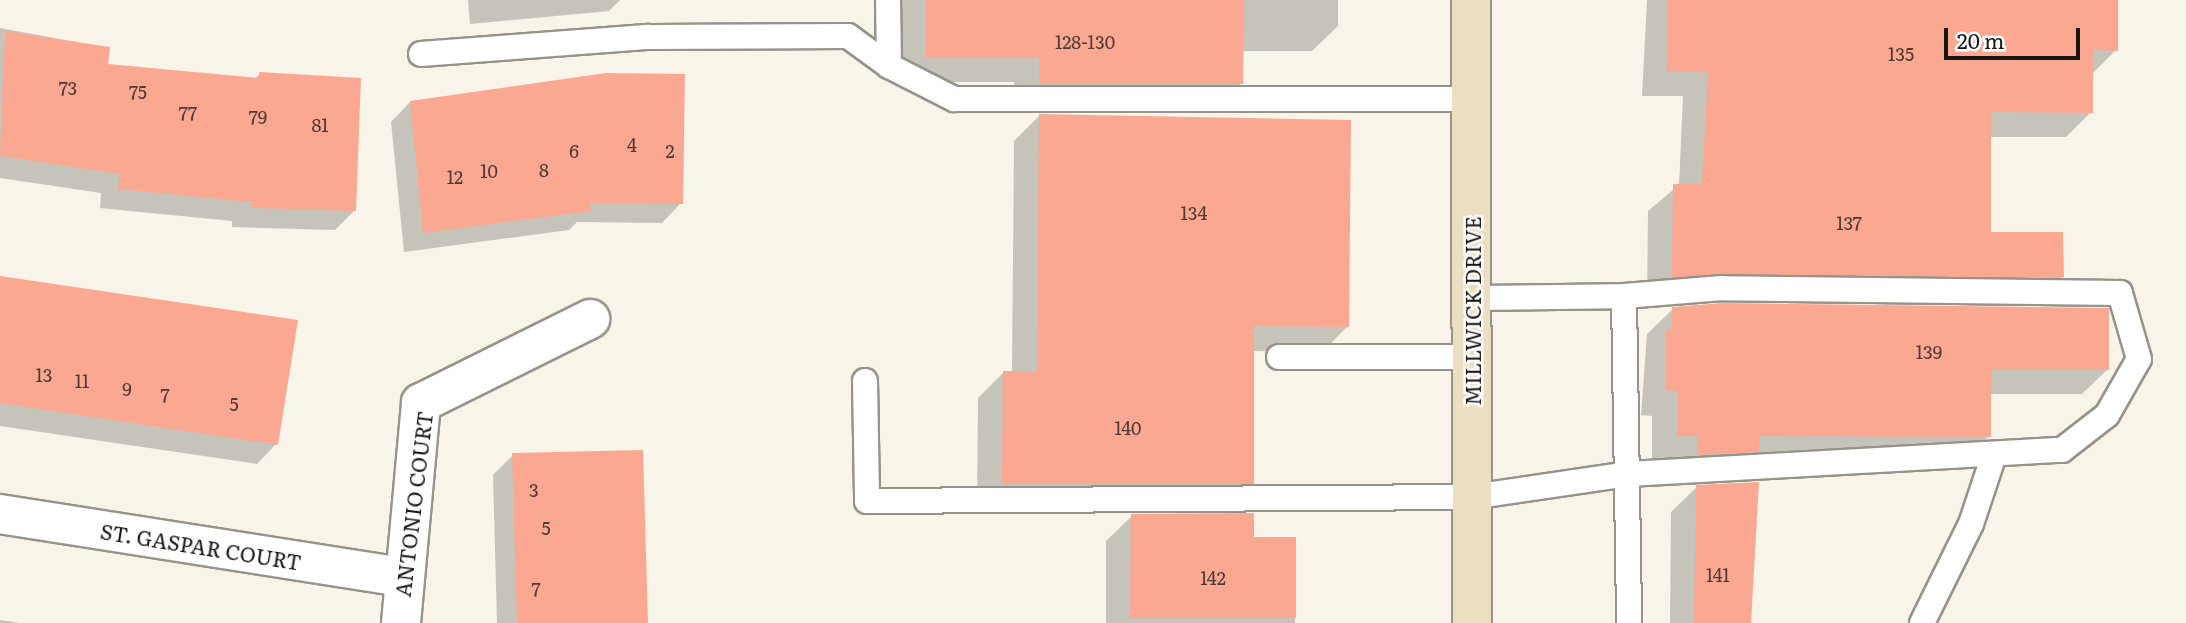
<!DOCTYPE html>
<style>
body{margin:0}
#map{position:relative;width:2186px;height:623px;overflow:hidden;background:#f8f4ea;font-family:Literata,serif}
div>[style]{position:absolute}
.shadow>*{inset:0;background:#0003}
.building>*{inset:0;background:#fba892}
.roads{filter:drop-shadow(2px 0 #96938a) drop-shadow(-2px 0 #96938a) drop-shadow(0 2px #96938a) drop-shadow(0 -2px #96938a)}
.lane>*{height:24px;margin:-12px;padding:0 12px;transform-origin:12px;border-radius:12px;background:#fff}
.street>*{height:38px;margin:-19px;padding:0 19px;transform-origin:19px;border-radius:19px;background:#fff}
.secondary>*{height:38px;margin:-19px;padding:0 19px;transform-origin:19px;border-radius:19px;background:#ecdec0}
span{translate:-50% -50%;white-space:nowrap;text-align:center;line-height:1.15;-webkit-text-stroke:5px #fff;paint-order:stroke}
.number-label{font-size:18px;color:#513a33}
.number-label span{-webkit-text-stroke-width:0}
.street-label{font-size:21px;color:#181613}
.scale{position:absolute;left:1944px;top:28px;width:136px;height:32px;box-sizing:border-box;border:4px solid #181613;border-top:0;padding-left:9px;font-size:21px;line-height:24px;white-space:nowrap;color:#181613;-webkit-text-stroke:5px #fff;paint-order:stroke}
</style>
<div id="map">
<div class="shadow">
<i style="clip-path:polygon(468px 0,620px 0,609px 11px,470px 24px)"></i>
<i style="clip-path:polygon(902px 0,1338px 0,1338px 26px,1312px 51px,1241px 51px,1241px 83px,1216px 109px,1014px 109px,1014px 82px,901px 82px)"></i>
<i style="clip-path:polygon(1647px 0,2116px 0,2116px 50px,2091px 75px,2091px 112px,2066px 137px,1989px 137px,1990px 234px,2062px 277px,2036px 302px,1647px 302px,1648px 211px,1679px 185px,1683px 96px,1642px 96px)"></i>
<i style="clip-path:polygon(0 28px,108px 48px,106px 65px,254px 79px,260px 74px,354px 211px,335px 230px,232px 227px,232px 221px,100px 208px,101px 193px,0 178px)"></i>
<i style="clip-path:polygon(410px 102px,681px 203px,662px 223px,577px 222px,569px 230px,404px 252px,391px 122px)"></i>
<i style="clip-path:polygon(1039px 116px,1348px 326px,1322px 352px,1253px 351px,1252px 483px,1227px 508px,977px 509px,978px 398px,1003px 373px,1012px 373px,1014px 141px)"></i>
<i style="clip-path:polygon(0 278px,276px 444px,257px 464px,0 426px)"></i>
<i style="clip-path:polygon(1673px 309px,2108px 369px,2082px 394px,1989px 394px,1989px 436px,1963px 462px,1652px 461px,1652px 416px,1641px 415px,1647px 334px)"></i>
<i style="clip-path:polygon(513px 455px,646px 623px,497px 623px,493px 475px)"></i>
<i style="clip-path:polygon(1697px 487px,1750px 623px,1670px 623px,1671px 512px)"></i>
<i style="clip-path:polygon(1132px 516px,1252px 539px,1295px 539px,1295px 623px,1106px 623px,1106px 541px)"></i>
<i style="clip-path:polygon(0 620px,20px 623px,0 623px)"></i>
</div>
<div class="building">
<i style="clip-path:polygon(926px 0,1244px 0,1243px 84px,1039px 84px,1039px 58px,926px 57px)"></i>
<i style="clip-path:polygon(1667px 0,2118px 0,2118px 51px,2093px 50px,2093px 113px,1991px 112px,1991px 232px,2063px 232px,2064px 277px,1672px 277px,1673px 184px,1702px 183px,1708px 72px,1667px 71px)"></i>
<i style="clip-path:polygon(5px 31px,110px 47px,108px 64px,259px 78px,259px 72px,361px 78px,356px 211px,251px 208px,251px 202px,118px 189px,120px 174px,0 156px)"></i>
<i style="clip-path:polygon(606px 73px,685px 74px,683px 204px,590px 203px,591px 211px,423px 233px,410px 101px)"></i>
<i style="clip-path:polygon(1039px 114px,1351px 120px,1349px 327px,1254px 326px,1254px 484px,1002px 484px,1003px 371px,1037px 371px)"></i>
<i style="clip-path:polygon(0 276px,298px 320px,278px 445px,0 403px)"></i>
<i style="clip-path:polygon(1723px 303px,2109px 308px,2109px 370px,1991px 369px,1991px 437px,1759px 436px,1759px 452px,1697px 455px,1697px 436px,1677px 436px,1677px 391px,1666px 390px,1666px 330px,1672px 330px,1672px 307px)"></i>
<i style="clip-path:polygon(643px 450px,648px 623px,517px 623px,512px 453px)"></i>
<i style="clip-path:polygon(1759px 482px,1751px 623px,1694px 623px,1696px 485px)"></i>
<i style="clip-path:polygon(1254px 513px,1254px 537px,1296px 537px,1296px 618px,1130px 618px,1131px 514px)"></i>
</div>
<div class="roads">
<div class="lane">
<i style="left:888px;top:0;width:66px;rotate:89.1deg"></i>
<i style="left:421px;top:54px;width:229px;rotate:-4.3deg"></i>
<i style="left:649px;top:37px;width:199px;rotate:-0.3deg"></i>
<i style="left:848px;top:36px;width:51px;rotate:36.2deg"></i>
<i style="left:889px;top:66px;width:73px;rotate:26.9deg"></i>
<i style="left:954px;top:99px;width:518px"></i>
<i style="left:1471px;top:298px;width:153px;rotate:-0.7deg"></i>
<i style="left:1624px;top:296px;width:327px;rotate:89.1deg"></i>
<i style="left:1279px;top:357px;width:193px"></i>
<i style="left:865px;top:381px;width:120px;rotate:89deg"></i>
<i style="left:867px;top:501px;width:605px;rotate:-0.38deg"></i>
<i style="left:1472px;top:497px;width:157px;rotate:-8.4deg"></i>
<i style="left:1627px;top:474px;width:436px;rotate:-3.2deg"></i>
<i style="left:2062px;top:450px;width:57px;rotate:-37.9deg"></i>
<i style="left:2107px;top:415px;width:64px;rotate:-60.3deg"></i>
<i style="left:2139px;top:359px;width:69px;rotate:-106.1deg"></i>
<i style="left:2120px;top:293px;width:398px;rotate:-179.3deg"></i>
<i style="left:1722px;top:288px;width:98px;rotate:175.3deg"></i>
<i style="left:1922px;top:623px;width:110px;rotate:-63.7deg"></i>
<i style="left:1971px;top:524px;width:73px;rotate:-71.6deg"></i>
</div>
<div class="street">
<i style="left:0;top:514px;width:407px;rotate:8.9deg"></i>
<i style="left:401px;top:623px;width:221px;rotate:-84.8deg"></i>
<i style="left:421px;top:403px;width:189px;rotate:-26.4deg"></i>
</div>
<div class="secondary">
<i style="left:1471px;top:0;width:623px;rotate:89.91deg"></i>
</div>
</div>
<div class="number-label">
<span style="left:1085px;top:42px">128-130</span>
<span style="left:1901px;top:54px">135</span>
<span style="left:68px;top:88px">73</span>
<span style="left:138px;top:92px">75</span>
<span style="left:188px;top:113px">77</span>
<span style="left:258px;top:117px">79</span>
<span style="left:320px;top:125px">81</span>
<span style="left:632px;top:145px">4</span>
<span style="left:574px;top:151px">6</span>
<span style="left:670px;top:151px">2</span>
<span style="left:544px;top:170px">8</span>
<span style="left:489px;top:171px">10</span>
<span style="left:455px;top:177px">12</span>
<span style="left:1194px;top:213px">134</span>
<span style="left:1849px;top:223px">137</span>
<span style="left:1929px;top:352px">139</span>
<span style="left:44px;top:375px">13</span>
<span style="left:82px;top:381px">11</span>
<span style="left:127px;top:389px">9</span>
<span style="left:165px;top:395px">7</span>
<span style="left:234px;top:404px">5</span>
<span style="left:1128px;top:428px">140</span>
<span style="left:534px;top:490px">3</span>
<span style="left:546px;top:528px">5</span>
<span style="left:1718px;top:575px">141</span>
<span style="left:1213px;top:578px">142</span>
<span style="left:536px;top:589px">7</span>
</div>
<div class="street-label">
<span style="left:1472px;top:311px;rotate:-90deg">MILLWICK DRIVE</span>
<span style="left:413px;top:504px;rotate:-83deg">ANTONIO COURT</span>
<span style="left:201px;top:546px;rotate:9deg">ST. GASPAR COURT</span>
</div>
<div class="scale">20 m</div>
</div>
